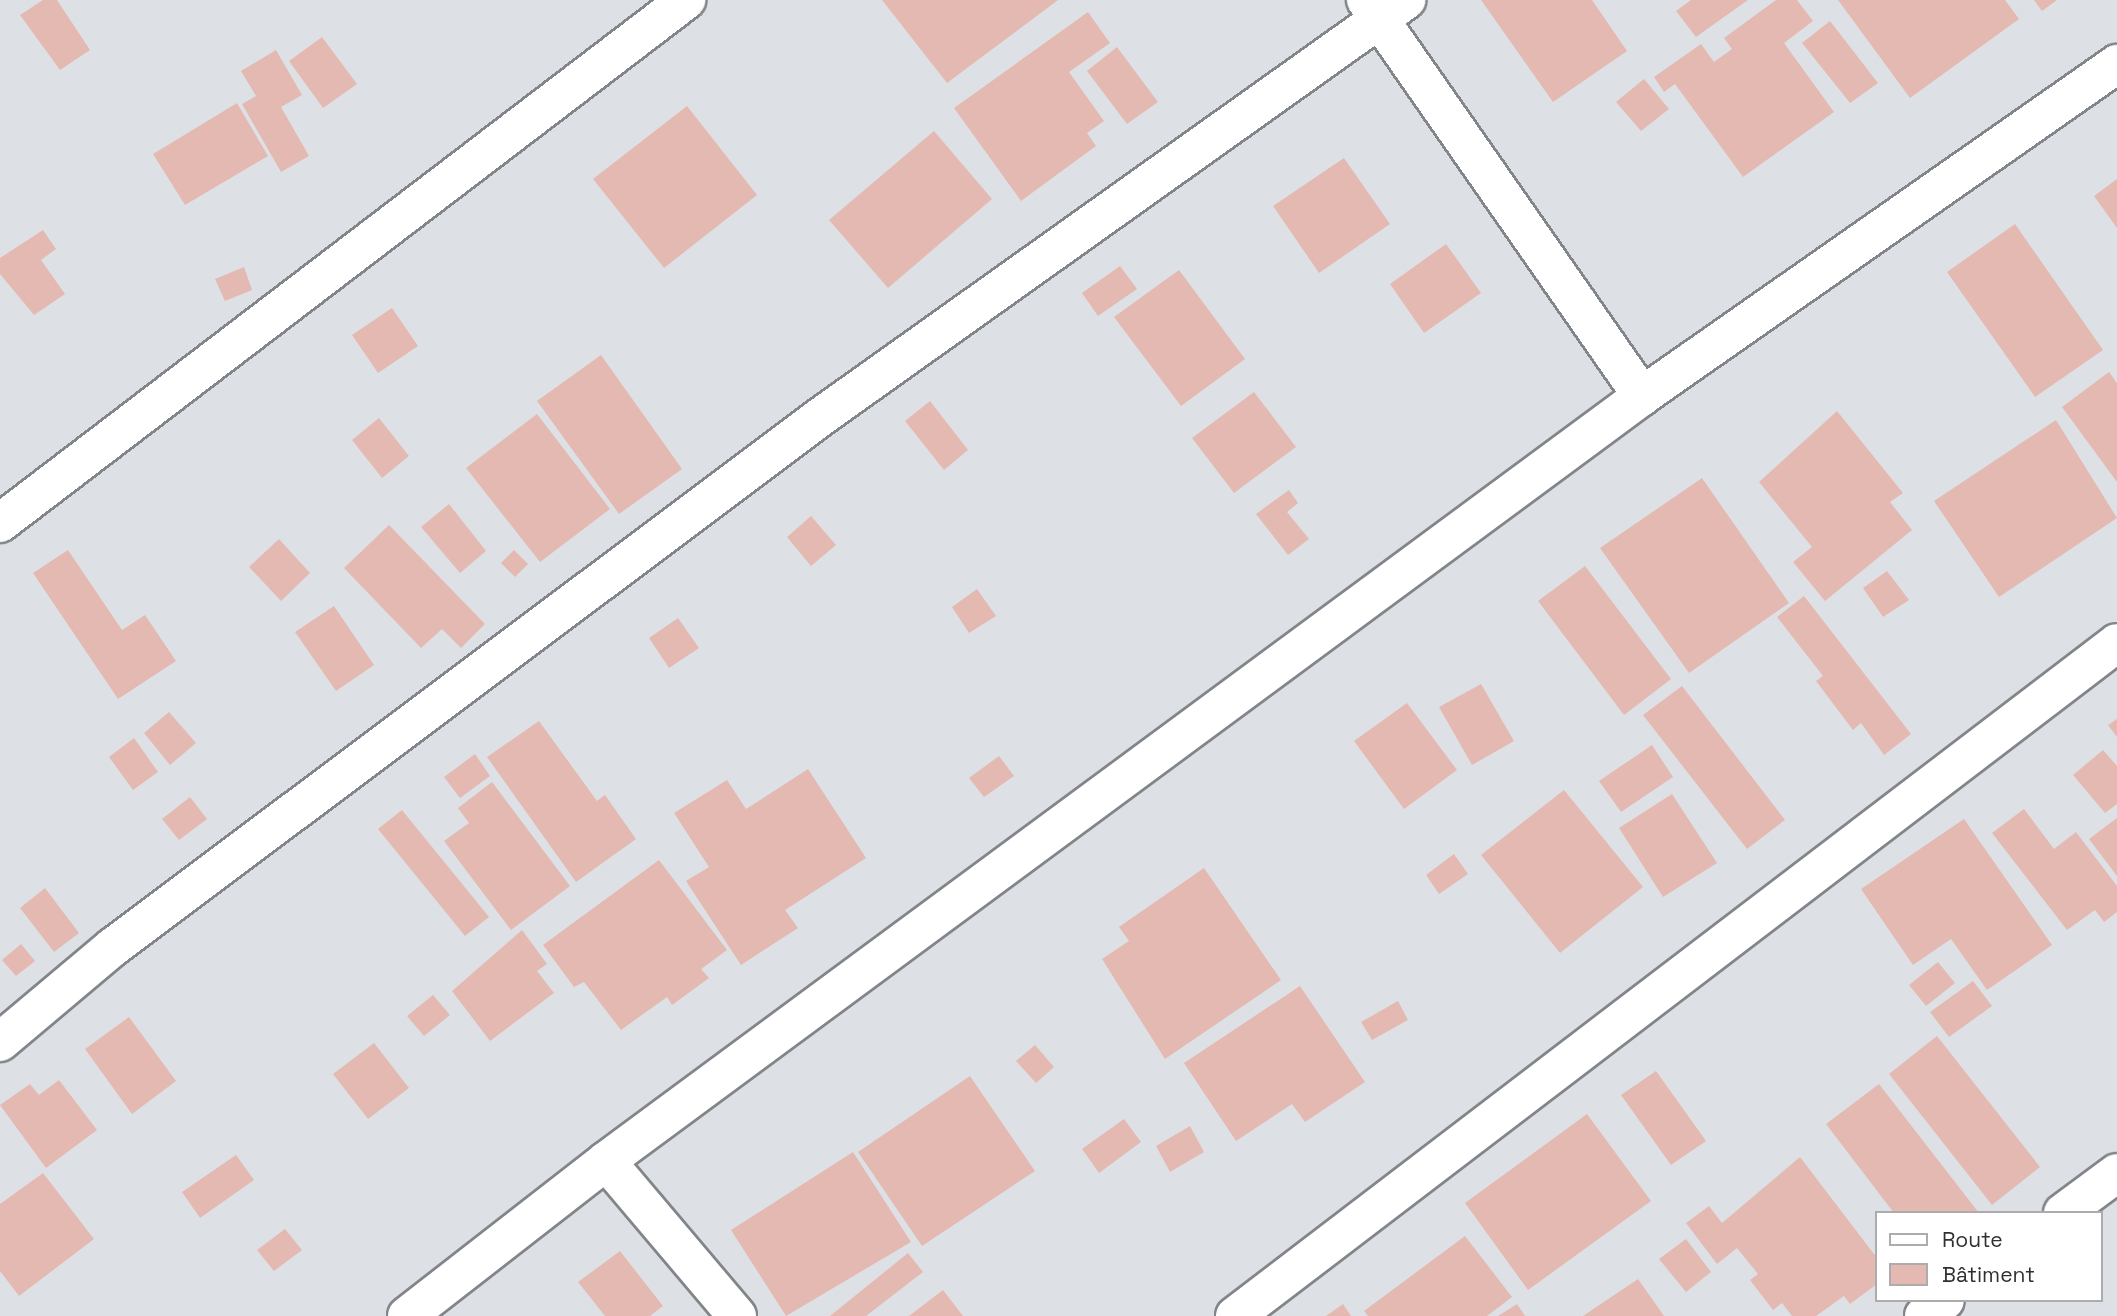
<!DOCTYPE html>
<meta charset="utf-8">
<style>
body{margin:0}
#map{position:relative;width:2117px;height:1316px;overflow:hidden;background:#dde1e5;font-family:"Space Grotesk",sans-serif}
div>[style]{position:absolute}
.building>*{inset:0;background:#e4b9b2}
.roads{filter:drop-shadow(2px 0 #828589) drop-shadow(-2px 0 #828589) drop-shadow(0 2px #828589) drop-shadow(0 -2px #828589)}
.street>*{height:38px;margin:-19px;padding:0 19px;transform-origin:19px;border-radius:19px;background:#fff}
span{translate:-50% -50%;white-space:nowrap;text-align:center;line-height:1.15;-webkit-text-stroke:5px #fff;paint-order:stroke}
.legend{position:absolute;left:1875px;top:1211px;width:228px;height:91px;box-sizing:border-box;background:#fff;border:2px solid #acacad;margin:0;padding:9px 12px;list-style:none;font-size:21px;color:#2f3032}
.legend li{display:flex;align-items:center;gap:14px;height:35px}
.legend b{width:35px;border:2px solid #acacad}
</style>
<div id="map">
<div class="building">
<i style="clip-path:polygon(43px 0,57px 0,90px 50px,60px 70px,20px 15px)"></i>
<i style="clip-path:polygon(882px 0,1058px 0,947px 83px)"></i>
<i style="clip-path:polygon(1481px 0,1592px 0,1627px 51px,1553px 102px)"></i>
<i style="clip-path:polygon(1691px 0,1748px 0,1696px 37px,1676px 11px)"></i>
<i style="clip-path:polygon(1776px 0,1797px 0,1813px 21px,1784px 43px,1834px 112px,1743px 177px,1675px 84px,1664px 92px,1654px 77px,1701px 44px,1714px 62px,1732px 49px,1724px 38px)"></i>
<i style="clip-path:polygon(1838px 0,2005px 0,2019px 19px,1910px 98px)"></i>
<i style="clip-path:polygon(2034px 0,2057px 0,2042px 11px)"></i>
<i style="clip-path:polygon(1088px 12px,1110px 43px,1069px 72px,1104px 121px,1087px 133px,1096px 146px,1021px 201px,954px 108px)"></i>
<i style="clip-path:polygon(1830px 21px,1878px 83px,1850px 103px,1802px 43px)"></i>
<i style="clip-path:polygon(322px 37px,357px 84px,323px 108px,289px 61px)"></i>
<i style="clip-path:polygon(1117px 47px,1158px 102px,1127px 124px,1087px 71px)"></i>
<i style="clip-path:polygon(276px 50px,302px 95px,281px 107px,309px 156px,281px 172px,242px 104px,256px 96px,241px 71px)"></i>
<i style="clip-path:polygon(1644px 79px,1669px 109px,1641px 131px,1616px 102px)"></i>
<i style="clip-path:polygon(237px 103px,268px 156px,185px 205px,153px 154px)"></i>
<i style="clip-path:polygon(687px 106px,757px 195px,664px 268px,593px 179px)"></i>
<i style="clip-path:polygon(934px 131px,992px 199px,888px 288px,829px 220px)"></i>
<i style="clip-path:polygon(1344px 158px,1390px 224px,1319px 273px,1273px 206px)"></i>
<i style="clip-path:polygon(2117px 179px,2117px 228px,2094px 196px)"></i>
<i style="clip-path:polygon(2015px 224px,2103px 350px,2035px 397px,1947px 272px)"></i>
<i style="clip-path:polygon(43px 230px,56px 249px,41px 260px,65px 294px,34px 315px,0 274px,0 258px)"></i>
<i style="clip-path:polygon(1446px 244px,1481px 293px,1424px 333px,1390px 284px)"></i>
<i style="clip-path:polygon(1120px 266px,1137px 289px,1098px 316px,1082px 293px)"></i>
<i style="clip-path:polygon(244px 267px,252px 290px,225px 301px,215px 279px)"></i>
<i style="clip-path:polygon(1179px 270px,1245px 359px,1181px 406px,1114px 317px)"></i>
<i style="clip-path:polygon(392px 308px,418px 346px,378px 373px,352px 335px)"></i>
<i style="clip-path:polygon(601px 355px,682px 469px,619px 514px,537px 401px)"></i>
<i style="clip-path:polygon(2109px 372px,2117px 383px,2117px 482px,2062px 407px)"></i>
<i style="clip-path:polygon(1254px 392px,1296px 447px,1234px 493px,1192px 438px)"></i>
<i style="clip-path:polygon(930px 401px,968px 450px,944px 470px,905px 421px)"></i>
<i style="clip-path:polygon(1837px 411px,1903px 493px,1890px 502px,1912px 530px,1825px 601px,1793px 562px,1812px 547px,1759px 482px)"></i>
<i style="clip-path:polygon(537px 414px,610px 509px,540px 562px,466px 468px)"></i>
<i style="clip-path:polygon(379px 418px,409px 456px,382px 478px,352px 440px)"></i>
<i style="clip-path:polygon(2056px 420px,2117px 518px,1999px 597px,1934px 501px)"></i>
<i style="clip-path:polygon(1702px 478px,1789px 603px,1689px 673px,1600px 548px)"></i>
<i style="clip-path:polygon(1289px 490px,1298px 503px,1287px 512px,1309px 539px,1288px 555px,1256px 514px)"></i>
<i style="clip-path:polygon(449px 504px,486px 551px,460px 573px,421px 527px)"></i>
<i style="clip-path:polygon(811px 516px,836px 545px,811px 566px,787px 537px)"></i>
<i style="clip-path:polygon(389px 525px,485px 624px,461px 648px,442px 629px,421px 648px,344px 568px)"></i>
<i style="clip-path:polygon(279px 539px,310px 573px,281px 601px,249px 567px)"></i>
<i style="clip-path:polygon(68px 550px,122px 630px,145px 615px,176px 661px,118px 699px,33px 573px)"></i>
<i style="clip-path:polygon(514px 550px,528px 564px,515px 577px,501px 563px)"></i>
<i style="clip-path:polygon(1585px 566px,1671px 679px,1624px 715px,1538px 601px)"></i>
<i style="clip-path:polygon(1887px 571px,1909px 600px,1883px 617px,1863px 588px)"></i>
<i style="clip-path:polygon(977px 589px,996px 616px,969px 633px,952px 607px)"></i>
<i style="clip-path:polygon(1804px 596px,1911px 734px,1884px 755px,1861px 723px,1853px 730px,1816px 681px,1823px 676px,1777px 617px)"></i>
<i style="clip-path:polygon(334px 606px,374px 665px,336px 691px,295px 632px)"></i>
<i style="clip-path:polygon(678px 618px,699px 648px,669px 668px,649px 638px)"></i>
<i style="clip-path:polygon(1481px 684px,1514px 741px,1472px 765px,1439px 707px)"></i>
<i style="clip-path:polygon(1682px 686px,1785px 820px,1747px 849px,1643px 715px)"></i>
<i style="clip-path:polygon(1407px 703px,1457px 770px,1404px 809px,1354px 741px)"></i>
<i style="clip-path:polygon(169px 712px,196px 743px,170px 765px,144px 733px)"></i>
<i style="clip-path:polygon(2117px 719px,2117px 737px,2108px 725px)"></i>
<i style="clip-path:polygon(539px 721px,597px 801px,605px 795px,636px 839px,576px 882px,487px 757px)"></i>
<i style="clip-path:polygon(134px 738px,158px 772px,133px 790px,109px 757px)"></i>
<i style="clip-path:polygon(1652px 745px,1673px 777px,1621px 812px,1599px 781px)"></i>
<i style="clip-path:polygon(2103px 750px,2117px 766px,2117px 804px,2105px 813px,2073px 775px)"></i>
<i style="clip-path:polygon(475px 754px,490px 776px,460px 798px,444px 777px)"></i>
<i style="clip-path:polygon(999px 756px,1014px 776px,984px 797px,969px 778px)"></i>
<i style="clip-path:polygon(808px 769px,866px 858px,785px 910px,798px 928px,741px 965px,686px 881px,709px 867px,674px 813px,727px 780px,746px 809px)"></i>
<i style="clip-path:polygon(492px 782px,570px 886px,511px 930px,444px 841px,469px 823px,458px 808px)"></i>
<i style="clip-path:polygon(1564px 790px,1643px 887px,1560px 953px,1481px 855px)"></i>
<i style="clip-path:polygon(1672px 794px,1717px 863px,1663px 897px,1619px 828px)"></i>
<i style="clip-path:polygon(190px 797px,207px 819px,179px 840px,162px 819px)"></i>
<i style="clip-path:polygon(2024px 809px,2054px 849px,2076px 832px,2117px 886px,2117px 912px,2104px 922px,2095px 910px,2067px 930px,1992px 833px)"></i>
<i style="clip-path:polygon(402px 810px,489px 917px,465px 936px,378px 829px)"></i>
<i style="clip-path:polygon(2117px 818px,2117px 876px,2089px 839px)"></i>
<i style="clip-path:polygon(1964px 819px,2052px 945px,1987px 990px,1951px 939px,1913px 965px,1861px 889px)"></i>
<i style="clip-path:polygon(1454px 854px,1468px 874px,1439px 894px,1426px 875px)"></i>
<i style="clip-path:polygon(659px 860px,727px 950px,701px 969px,709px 978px,672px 1005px,667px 997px,621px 1030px,584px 982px,574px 987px,543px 945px)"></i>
<i style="clip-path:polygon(1204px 868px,1281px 980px,1165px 1059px,1102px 959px,1129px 941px,1119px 927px)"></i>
<i style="clip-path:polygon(45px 888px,79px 933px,54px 952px,20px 908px)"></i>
<i style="clip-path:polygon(522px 930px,547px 964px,537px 971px,554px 993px,490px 1041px,452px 991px)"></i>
<i style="clip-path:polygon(21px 944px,35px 961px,16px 976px,2px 960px)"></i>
<i style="clip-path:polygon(1938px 962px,1955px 983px,1926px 1006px,1909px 985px)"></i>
<i style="clip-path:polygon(1973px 981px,1992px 1006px,1949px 1037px,1930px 1012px)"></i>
<i style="clip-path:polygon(1300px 986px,1365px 1082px,1305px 1122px,1292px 1104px,1236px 1141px,1184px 1063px)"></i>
<i style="clip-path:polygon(433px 995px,450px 1015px,424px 1036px,407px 1016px)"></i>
<i style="clip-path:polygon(1398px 1001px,1408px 1020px,1372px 1040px,1361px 1022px)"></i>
<i style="clip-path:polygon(129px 1017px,176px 1081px,132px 1114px,85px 1049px)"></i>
<i style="clip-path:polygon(1937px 1036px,2040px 1167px,1992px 1205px,1889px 1074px)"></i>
<i style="clip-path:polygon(374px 1043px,409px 1088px,368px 1119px,333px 1074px)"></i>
<i style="clip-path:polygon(1035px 1045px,1054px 1067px,1036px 1083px,1016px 1061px)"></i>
<i style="clip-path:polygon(1656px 1071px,1706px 1141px,1671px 1165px,1621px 1095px)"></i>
<i style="clip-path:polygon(970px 1076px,1035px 1171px,922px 1246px,858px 1152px)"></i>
<i style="clip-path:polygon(59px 1080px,97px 1130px,46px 1168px,0 1105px,30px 1084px,39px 1095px)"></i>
<i style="clip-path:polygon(1879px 1084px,1979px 1213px,1894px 1213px,1826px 1124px)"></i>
<i style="clip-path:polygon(1587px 1114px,1651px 1201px,1528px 1290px,1465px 1203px)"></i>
<i style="clip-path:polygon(1124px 1119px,1141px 1142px,1099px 1173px,1082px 1149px)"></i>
<i style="clip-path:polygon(1190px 1126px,1204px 1152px,1170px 1172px,1156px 1146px)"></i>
<i style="clip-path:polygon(853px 1152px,911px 1242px,786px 1316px,731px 1230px)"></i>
<i style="clip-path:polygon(236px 1155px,254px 1180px,200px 1218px,182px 1192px)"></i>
<i style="clip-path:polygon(1800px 1157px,1877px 1258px,1877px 1284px,1850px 1304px,1844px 1296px,1816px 1316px,1792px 1316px,1782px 1303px,1773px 1310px,1750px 1280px,1758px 1274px,1737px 1248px,1717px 1264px,1686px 1223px,1709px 1206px,1722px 1223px)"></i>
<i style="clip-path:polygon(43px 1173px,94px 1239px,19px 1296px,0 1271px,0 1204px)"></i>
<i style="clip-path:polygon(285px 1229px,302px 1250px,274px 1271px,257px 1250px)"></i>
<i style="clip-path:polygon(1465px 1236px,1512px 1297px,1487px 1316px,1368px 1316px,1364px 1311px)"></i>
<i style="clip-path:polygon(1686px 1239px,1711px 1272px,1686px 1292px,1659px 1259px)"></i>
<i style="clip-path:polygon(620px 1251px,663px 1306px,650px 1316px,605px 1316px,578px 1282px)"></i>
<i style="clip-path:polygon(908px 1253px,923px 1272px,866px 1316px,830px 1316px)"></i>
<i style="clip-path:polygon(1638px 1279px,1664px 1316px,1583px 1316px)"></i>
<i style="clip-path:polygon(943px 1290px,963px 1316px,909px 1316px)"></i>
<i style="clip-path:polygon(1343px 1304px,1351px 1316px,1326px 1316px)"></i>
<i style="clip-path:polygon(1517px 1304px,1525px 1316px,1498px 1316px)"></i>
</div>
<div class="roads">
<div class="street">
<i style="left:1366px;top:0;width:483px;rotate:55.1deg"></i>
<i style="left:0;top:523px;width:863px;rotate:-37.32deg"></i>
<i style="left:0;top:1042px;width:148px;rotate:-40.1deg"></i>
<i style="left:113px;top:947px;width:882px;rotate:-36.84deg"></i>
<i style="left:819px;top:418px;width:721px;rotate:-35.45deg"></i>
<i style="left:606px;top:1161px;width:203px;rotate:49.8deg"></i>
<i style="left:2063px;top:1213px;width:67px;rotate:-36.5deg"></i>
<i style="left:407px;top:1316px;width:252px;rotate:-37.9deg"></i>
<i style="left:606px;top:1161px;width:1288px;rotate:-36.44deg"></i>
<i style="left:1642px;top:396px;width:580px;rotate:-34.95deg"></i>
<i style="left:1235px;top:1316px;width:1109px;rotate:-37.35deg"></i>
<i style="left:1924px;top:1316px;width:26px;rotate:-37deg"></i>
</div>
</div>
<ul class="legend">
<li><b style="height:9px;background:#fff"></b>Route</li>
<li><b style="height:19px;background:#e4b9b2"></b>Bâtiment</li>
</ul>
</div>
